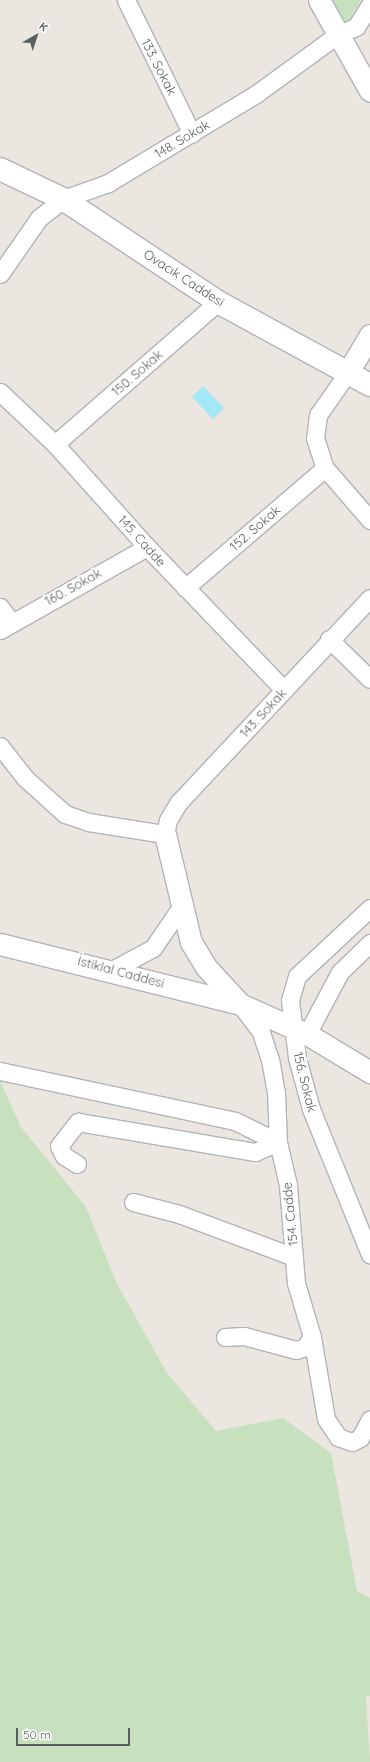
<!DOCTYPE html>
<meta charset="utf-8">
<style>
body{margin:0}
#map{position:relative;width:370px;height:1762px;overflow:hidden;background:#ebe6e0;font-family:Quicksand,sans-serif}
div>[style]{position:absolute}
.green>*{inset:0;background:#c7e1be}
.water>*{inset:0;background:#a3e8f7}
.roads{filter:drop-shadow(1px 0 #b1b4b7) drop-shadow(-1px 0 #b1b4b7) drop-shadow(0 1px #b1b4b7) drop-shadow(0 -1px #b1b4b7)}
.minor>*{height:17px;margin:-8.5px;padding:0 8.5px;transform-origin:8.5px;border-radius:8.5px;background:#fff}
.tertiary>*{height:21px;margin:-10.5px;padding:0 10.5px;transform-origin:10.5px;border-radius:10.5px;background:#fff}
.secondary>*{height:22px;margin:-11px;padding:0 11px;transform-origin:11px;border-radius:11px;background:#fff}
span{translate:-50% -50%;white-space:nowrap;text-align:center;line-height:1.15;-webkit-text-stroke:4px #fff;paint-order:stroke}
.street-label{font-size:13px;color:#595e60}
.north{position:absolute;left:16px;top:16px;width:40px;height:40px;-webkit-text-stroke:3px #fff;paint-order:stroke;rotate:39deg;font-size:11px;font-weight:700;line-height:16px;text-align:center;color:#595e60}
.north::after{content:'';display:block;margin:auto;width:14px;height:18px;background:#595e60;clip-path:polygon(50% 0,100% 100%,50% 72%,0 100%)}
.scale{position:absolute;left:16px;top:1728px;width:114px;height:18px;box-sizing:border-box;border:2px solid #595e60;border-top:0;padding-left:5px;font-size:12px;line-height:14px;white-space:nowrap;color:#595e60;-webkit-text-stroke:3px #fff;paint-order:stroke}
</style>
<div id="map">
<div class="green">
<i style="clip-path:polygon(329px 0,361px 0,348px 22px,339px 19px)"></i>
<i style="clip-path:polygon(0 1081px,21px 1127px,86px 1207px,116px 1282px,167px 1373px,216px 1431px,283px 1418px,331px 1453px,357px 1591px,370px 1598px,370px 1696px,366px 1696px,370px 1762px,0 1762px)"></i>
</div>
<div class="water">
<i style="clip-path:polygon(203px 386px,224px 408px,213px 419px,192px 397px)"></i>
</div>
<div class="roads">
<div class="minor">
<i style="left:126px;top:0;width:149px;rotate:63.8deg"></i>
<i style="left:0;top:274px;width:68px;rotate:-55.1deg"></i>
<i style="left:39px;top:218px;width:31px;rotate:-38deg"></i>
<i style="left:63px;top:199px;width:48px;rotate:-19.6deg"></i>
<i style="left:108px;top:183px;width:173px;rotate:-31deg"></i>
<i style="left:256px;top:94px;width:100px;rotate:-36.1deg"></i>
<i style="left:337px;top:35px;width:21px;rotate:-23deg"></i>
<i style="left:356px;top:27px;width:26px;rotate:-58deg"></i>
<i style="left:348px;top:372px;width:52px;rotate:124.9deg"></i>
<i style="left:318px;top:415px;width:23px;rotate:97deg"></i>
<i style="left:315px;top:438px;width:32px;rotate:72deg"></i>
<i style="left:325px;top:468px;width:69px;rotate:49.1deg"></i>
<i style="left:0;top:392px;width:76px;rotate:43.4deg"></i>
<i style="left:55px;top:444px;width:138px;rotate:48.2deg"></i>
<i style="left:147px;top:547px;width:198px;rotate:46.2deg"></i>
<i style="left:55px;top:444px;width:216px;rotate:-41.1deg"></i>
<i style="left:185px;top:588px;width:184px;rotate:-40.6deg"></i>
<i style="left:0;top:607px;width:20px;rotate:53deg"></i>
<i style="left:0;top:630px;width:169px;rotate:-29.5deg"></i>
<i style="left:329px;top:639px;width:57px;rotate:44.3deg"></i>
<i style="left:0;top:746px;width:41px;rotate:52deg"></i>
<i style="left:25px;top:778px;width:54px;rotate:42deg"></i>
<i style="left:65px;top:814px;width:24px;rotate:19deg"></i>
<i style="left:88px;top:822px;width:78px;rotate:8.9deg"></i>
<i style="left:165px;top:834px;width:14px;rotate:-78deg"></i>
<i style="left:168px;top:820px;width:21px;rotate:-59deg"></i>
<i style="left:179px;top:802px;width:279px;rotate:-46.9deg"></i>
<i style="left:370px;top:908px;width:100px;rotate:137deg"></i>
<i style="left:297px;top:976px;width:25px;rotate:106deg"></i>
<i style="left:290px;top:1000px;width:58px;rotate:83.1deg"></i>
<i style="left:297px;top:1058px;width:53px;rotate:74.6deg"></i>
<i style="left:311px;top:1109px;width:157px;rotate:67.9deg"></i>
<i style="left:114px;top:969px;width:44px;rotate:-28.3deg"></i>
<i style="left:153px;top:948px;width:50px;rotate:-55.7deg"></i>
<i style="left:307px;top:1034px;width:70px;rotate:-62deg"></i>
<i style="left:340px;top:972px;width:42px;rotate:-44deg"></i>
<i style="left:0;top:1071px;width:240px;rotate:12deg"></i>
<i style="left:235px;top:1121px;width:48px;rotate:26deg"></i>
<i style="left:77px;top:1164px;width:15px;rotate:-148deg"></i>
<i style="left:64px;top:1156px;width:11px;rotate:-117deg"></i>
<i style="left:59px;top:1146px;width:31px;rotate:-52deg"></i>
<i style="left:78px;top:1122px;width:180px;rotate:9.6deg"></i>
<i style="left:255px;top:1152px;width:25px;rotate:-23deg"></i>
<i style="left:133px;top:1202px;width:48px;rotate:14.6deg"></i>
<i style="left:179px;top:1214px;width:123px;rotate:20.5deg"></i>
<i style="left:225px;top:1337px;width:19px;rotate:-3deg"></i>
<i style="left:244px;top:1336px;width:54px;rotate:15.1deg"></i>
<i style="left:296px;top:1350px;width:9px;rotate:-18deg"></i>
<i style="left:305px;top:1347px;width:12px;rotate:-55deg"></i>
<i style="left:312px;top:1337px;width:56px;rotate:-106.5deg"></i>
<i style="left:296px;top:1283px;width:98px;rotate:-94.7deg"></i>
<i style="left:288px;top:1185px;width:44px;rotate:-103.1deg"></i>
<i style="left:278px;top:1142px;width:49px;rotate:-92.3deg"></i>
<i style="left:276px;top:1093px;width:34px;rotate:-100deg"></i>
<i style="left:270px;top:1060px;width:29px;rotate:-108deg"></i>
<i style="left:261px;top:1032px;width:35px;rotate:-127deg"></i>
<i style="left:312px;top:1337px;width:83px;rotate:80.3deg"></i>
<i style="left:326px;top:1419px;width:22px;rotate:56deg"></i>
<i style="left:338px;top:1437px;width:15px;rotate:20deg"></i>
<i style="left:352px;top:1442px;width:9px;rotate:-27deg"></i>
<i style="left:360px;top:1438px;width:21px;rotate:-62deg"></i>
</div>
<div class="tertiary">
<i style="left:319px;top:0;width:104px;rotate:60.7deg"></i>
<i style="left:348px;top:372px;width:43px;rotate:-59.3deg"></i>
<i style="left:165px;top:834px;width:111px;rotate:76.5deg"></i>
<i style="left:191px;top:942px;width:29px;rotate:59deg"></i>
<i style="left:206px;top:967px;width:50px;rotate:47.4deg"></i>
<i style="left:240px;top:1004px;width:73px;rotate:24.1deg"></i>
<i style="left:307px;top:1034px;width:74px;rotate:31.1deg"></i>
<i style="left:0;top:944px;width:247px;rotate:14deg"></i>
</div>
<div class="secondary">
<i style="left:0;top:169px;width:70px;rotate:25.5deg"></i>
<i style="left:63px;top:199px;width:186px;rotate:33.6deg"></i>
<i style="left:218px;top:302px;width:173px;rotate:28.6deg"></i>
</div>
</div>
<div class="street-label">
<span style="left:159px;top:67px;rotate:63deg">133. Sokak</span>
<span style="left:182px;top:139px;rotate:-31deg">148. Sokak</span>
<span style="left:184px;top:278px;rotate:33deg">Ovacık Caddesi</span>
<span style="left:137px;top:373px;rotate:-41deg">150. Sokak</span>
<span style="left:255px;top:528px;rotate:-41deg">152. Sokak</span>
<span style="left:142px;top:541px;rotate:48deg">145. Cadde</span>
<span style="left:73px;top:587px;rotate:-29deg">160. Sokak</span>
<span style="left:263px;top:713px;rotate:-47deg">143. Sokak</span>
<span style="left:121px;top:972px;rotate:15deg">İstiklal Caddesi</span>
<span style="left:305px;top:1082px;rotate:76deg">156. Sokak</span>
<span style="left:290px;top:1214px;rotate:-96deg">154. Cadde</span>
</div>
<div class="north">K</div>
<div class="scale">50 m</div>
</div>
